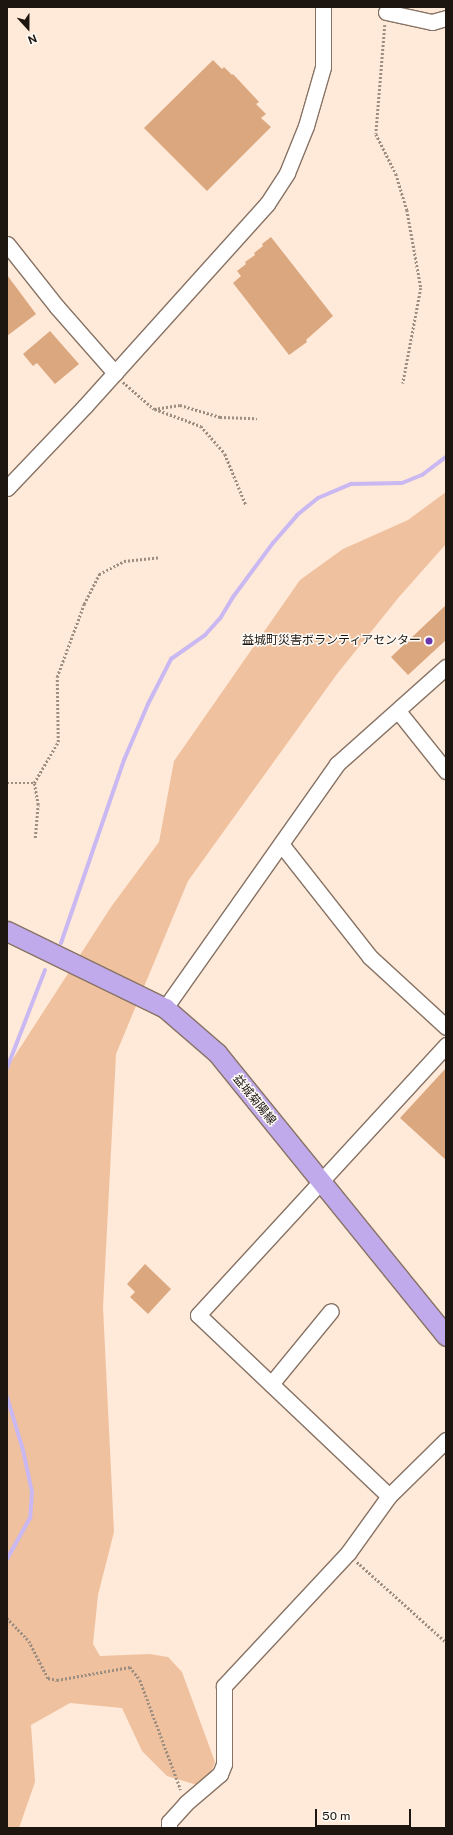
<!DOCTYPE html>
<meta charset="utf-8">
<style>
body{margin:0}
#map{position:relative;width:453px;height:1835px;overflow:hidden;background:#ffe9d8;font-family:"Public Sans","Noto Sans JP",sans-serif}
div>[style]{position:absolute}
.green>*{inset:0;background:#f0c19e}
.stream>*{height:4px;margin:-2px;padding:0 2px;transform-origin:2px;border-radius:2px;background:#c9b8f1}
.building>*{inset:0;background:#dba77f}
.path>*{height:2.5px;margin-top:-1.25px;transform-origin:0;background:repeating-linear-gradient(90deg,#9d8e82 0 2px,transparent 0 4px)}
.roads{filter:drop-shadow(1px 0 #877365) drop-shadow(-1px 0 #877365) drop-shadow(0 1px #877365) drop-shadow(0 -1px #877365)}
.minor>*{height:15px;margin:-7.5px;padding:0 7.5px;transform-origin:7.5px;border-radius:7.5px;background:#fff}
.major>*{height:19px;margin:-9.5px;padding:0 9.5px;transform-origin:9.5px;border-radius:9.5px;background:#c1aaeb}
.dots>*{width:11px;height:11px;translate:-50% -50%;box-sizing:border-box;border:2px solid #fefaf6;border-radius:50%}
span{translate:-50% -50%;white-space:nowrap;text-align:center;line-height:1.15;-webkit-text-stroke:3px #fefaf6;paint-order:stroke}
.poi-label{font-size:12px;color:#1d1610}
.right{translate:-100% -50%;text-align:right}
.street-label{font-size:12px;color:#1d1610}
.frame{position:absolute;inset:0;border:8px solid #1d1610;pointer-events:none}
.north{position:absolute;left:8px;top:8px;width:40px;height:40px;-webkit-text-stroke:3px #fefaf6;paint-order:stroke;rotate:159deg;font-size:11px;font-weight:700;line-height:16px;text-align:center;color:#1d1610}
.north::after{content:'';display:block;margin:auto;width:14px;height:18px;background:#1d1610;clip-path:polygon(50% 0,100% 100%,50% 72%,0 100%)}
.scale{position:absolute;left:315px;top:1809px;width:96px;height:18px;box-sizing:border-box;border:2px solid #1d1610;border-top:0;padding-left:5px;font-size:12px;line-height:14px;white-space:nowrap;color:#1d1610;-webkit-text-stroke:3px #fefaf6;paint-order:stroke}
</style>
<div id="map">
<div class="green">
<i style="clip-path:polygon(446px 492px,446px 544px,399px 597px,337px 674px,188px 881px,116px 1054px,103px 1307px,114px 1532px,98px 1595px,93px 1644px,100px 1656px,150px 1654px,168px 1657px,182px 1672px,215px 1762px,209px 1777px,197px 1785px,167px 1776px,142px 1751px,122px 1708px,70px 1703px,31px 1725px,35px 1782px,19px 1828px,7px 1828px,7px 1068px,111px 907px,159px 842px,174px 761px,300px 580px,343px 549px,408px 520px)"></i>
</div>
<div class="stream">
<i style="left:61px;top:943px;width:194px;rotate:-71deg"></i>
<i style="left:124px;top:760px;width:61px;rotate:-66.8deg"></i>
<i style="left:148px;top:704px;width:51px;rotate:-62.9deg"></i>
<i style="left:171px;top:659px;width:42px;rotate:-35.2deg"></i>
<i style="left:205px;top:635px;width:24px;rotate:-48deg"></i>
<i style="left:221px;top:617px;width:23px;rotate:-59deg"></i>
<i style="left:233px;top:597px;width:67px;rotate:-53.5deg"></i>
<i style="left:273px;top:543px;width:37px;rotate:-49deg"></i>
<i style="left:297px;top:515px;width:27px;rotate:-39deg"></i>
<i style="left:318px;top:498px;width:36px;rotate:-23deg"></i>
<i style="left:351px;top:484px;width:51px;rotate:-1.1deg"></i>
<i style="left:402px;top:483px;width:22px;rotate:-22deg"></i>
<i style="left:422px;top:475px;width:30px;rotate:-37deg"></i>
<i style="left:7px;top:1068px;width:105px;rotate:-68.8deg"></i>
<i style="left:7px;top:1397px;width:55px;rotate:73.2deg"></i>
<i style="left:23px;top:1450px;width:43px;rotate:77.9deg"></i>
<i style="left:32px;top:1492px;width:26px;rotate:94deg"></i>
<i style="left:30px;top:1518px;width:47px;rotate:119.3deg"></i>
</div>
<div class="building">
<i style="clip-path:polygon(213px 60px,222px 69px,224px 67px,232px 75px,233px 74px,259px 102px,256px 104px,266px 114px,261px 118px,271px 127px,207px 191px,144px 128px)"></i>
<i style="clip-path:polygon(271px 237px,333px 316px,306px 340px,307px 342px,289px 355px,233px 283px,241px 276px,237px 271px,246px 264px,245px 262px,255px 255px,254px 253px,263px 246px,262px 244px)"></i>
<i style="clip-path:polygon(7px 275px,36px 314px,7px 336px)"></i>
<i style="clip-path:polygon(50px 331px,79px 364px,55px 384px,37px 363px,33px 366px,23px 354px)"></i>
<i style="clip-path:polygon(446px 605px,446px 640px,408px 675px,391px 657px)"></i>
<i style="clip-path:polygon(446px 1068px,446px 1160px,400px 1118px)"></i>
<i style="clip-path:polygon(145px 1264px,171px 1289px,148px 1314px,130px 1297px,135px 1292px,127px 1284px)"></i>
</div>
<div class="path">
<i style="left:385px;top:25px;width:109px;rotate:94.7deg"></i>
<i style="left:376px;top:134px;width:45px;rotate:63.4deg"></i>
<i style="left:396px;top:174px;width:38px;rotate:73deg"></i>
<i style="left:407px;top:210px;width:79px;rotate:79.8deg"></i>
<i style="left:421px;top:288px;width:97px;rotate:100.7deg"></i>
<i style="left:123px;top:382px;width:41px;rotate:41.1deg"></i>
<i style="left:154px;top:409px;width:26px;rotate:-9deg"></i>
<i style="left:180px;top:405px;width:42px;rotate:16.7deg"></i>
<i style="left:220px;top:417px;width:37px;rotate:2deg"></i>
<i style="left:155px;top:409px;width:49px;rotate:20.3deg"></i>
<i style="left:201px;top:426px;width:37px;rotate:49deg"></i>
<i style="left:225px;top:454px;width:55px;rotate:67.6deg"></i>
<i style="left:7px;top:783px;width:27px"></i>
<i style="left:35px;top:838px;width:33px;rotate:-85deg"></i>
<i style="left:38px;top:805px;width:22px;rotate:-100deg"></i>
<i style="left:34px;top:783px;width:48px;rotate:-59.7deg"></i>
<i style="left:58px;top:742px;width:65px;rotate:-90.9deg"></i>
<i style="left:57px;top:677px;width:78px;rotate:-69.7deg"></i>
<i style="left:84px;top:604px;width:34px;rotate:-63deg"></i>
<i style="left:99px;top:574px;width:28px;rotate:-27deg"></i>
<i style="left:124px;top:561px;width:36px;rotate:-6deg"></i>
<i style="left:357px;top:1562px;width:120px;rotate:42deg"></i>
<i style="left:7px;top:1618px;width:32px;rotate:46deg"></i>
<i style="left:29px;top:1641px;width:42px;rotate:62.8deg"></i>
<i style="left:48px;top:1678px;width:9px;rotate:13deg"></i>
<i style="left:57px;top:1680px;width:74px;rotate:-10.1deg"></i>
<i style="left:130px;top:1667px;width:16px;rotate:52deg"></i>
<i style="left:140px;top:1680px;width:117px;rotate:69.6deg"></i>
</div>
<div class="roads">
<div class="minor">
<i style="left:386px;top:12px;width:47px;rotate:12.3deg"></i>
<i style="left:432px;top:22px;width:15px;rotate:-16deg"></i>
<i style="left:7px;top:244px;width:80px;rotate:51.6deg"></i>
<i style="left:57px;top:307px;width:88px;rotate:48.7deg"></i>
<i style="left:7px;top:488px;width:113px;rotate:-46.4deg"></i>
<i style="left:85px;top:406px;width:272px;rotate:-48deg"></i>
<i style="left:267px;top:204px;width:37px;rotate:-57deg"></i>
<i style="left:287px;top:173px;width:51px;rotate:-68deg"></i>
<i style="left:306px;top:126px;width:61px;rotate:-73.9deg"></i>
<i style="left:323px;top:67px;width:60px;rotate:-90deg"></i>
<i style="left:398px;top:711px;width:77px;rotate:51.3deg"></i>
<i style="left:281px;top:844px;width:144px;rotate:51.8deg"></i>
<i style="left:370px;top:957px;width:103px;rotate:42.6deg"></i>
<i style="left:165px;top:1008px;width:299px;rotate:-54.8deg"></i>
<i style="left:337px;top:764px;width:146px;rotate:-41.7deg"></i>
<i style="left:271px;top:1384px;width:94px;rotate:-50.6deg"></i>
<i style="left:389px;top:1496px;width:263px;rotate:-136.5deg"></i>
<i style="left:198px;top:1315px;width:367px;rotate:-47.4deg"></i>
<i style="left:169px;top:1828px;width:6px;rotate:-90deg"></i>
<i style="left:169px;top:1822px;width:25px;rotate:-48deg"></i>
<i style="left:186px;top:1803px;width:45px;rotate:-40.5deg"></i>
<i style="left:220px;top:1774px;width:11px;rotate:-68deg"></i>
<i style="left:224px;top:1764px;width:78px;rotate:-90deg"></i>
<i style="left:224px;top:1686px;width:182px;rotate:-47deg"></i>
<i style="left:348px;top:1553px;width:70px;rotate:-54.3deg"></i>
<i style="left:389px;top:1496px;width:80px;rotate:-44.5deg"></i>
</div>
<div class="major">
<i style="left:7px;top:931px;width:176px;rotate:26deg"></i>
<i style="left:165px;top:1008px;width:69px;rotate:40.9deg"></i>
<i style="left:217px;top:1053px;width:364px;rotate:51deg"></i>
</div>
</div>
<div class="dots">
<i style="left:429px;top:641px;background:#6836ad"></i>
</div>
<div class="poi-label">
<span class="right" style="left:421px;top:641px">益城町災害ボランティアセンター</span>
</div>
<div class="street-label">
<span style="left:254px;top:1100px;rotate:51deg">益城菊陽線</span>
</div>
<div class="frame"></div>
<div class="north">N</div>
<div class="scale">50 m</div>
</div>
